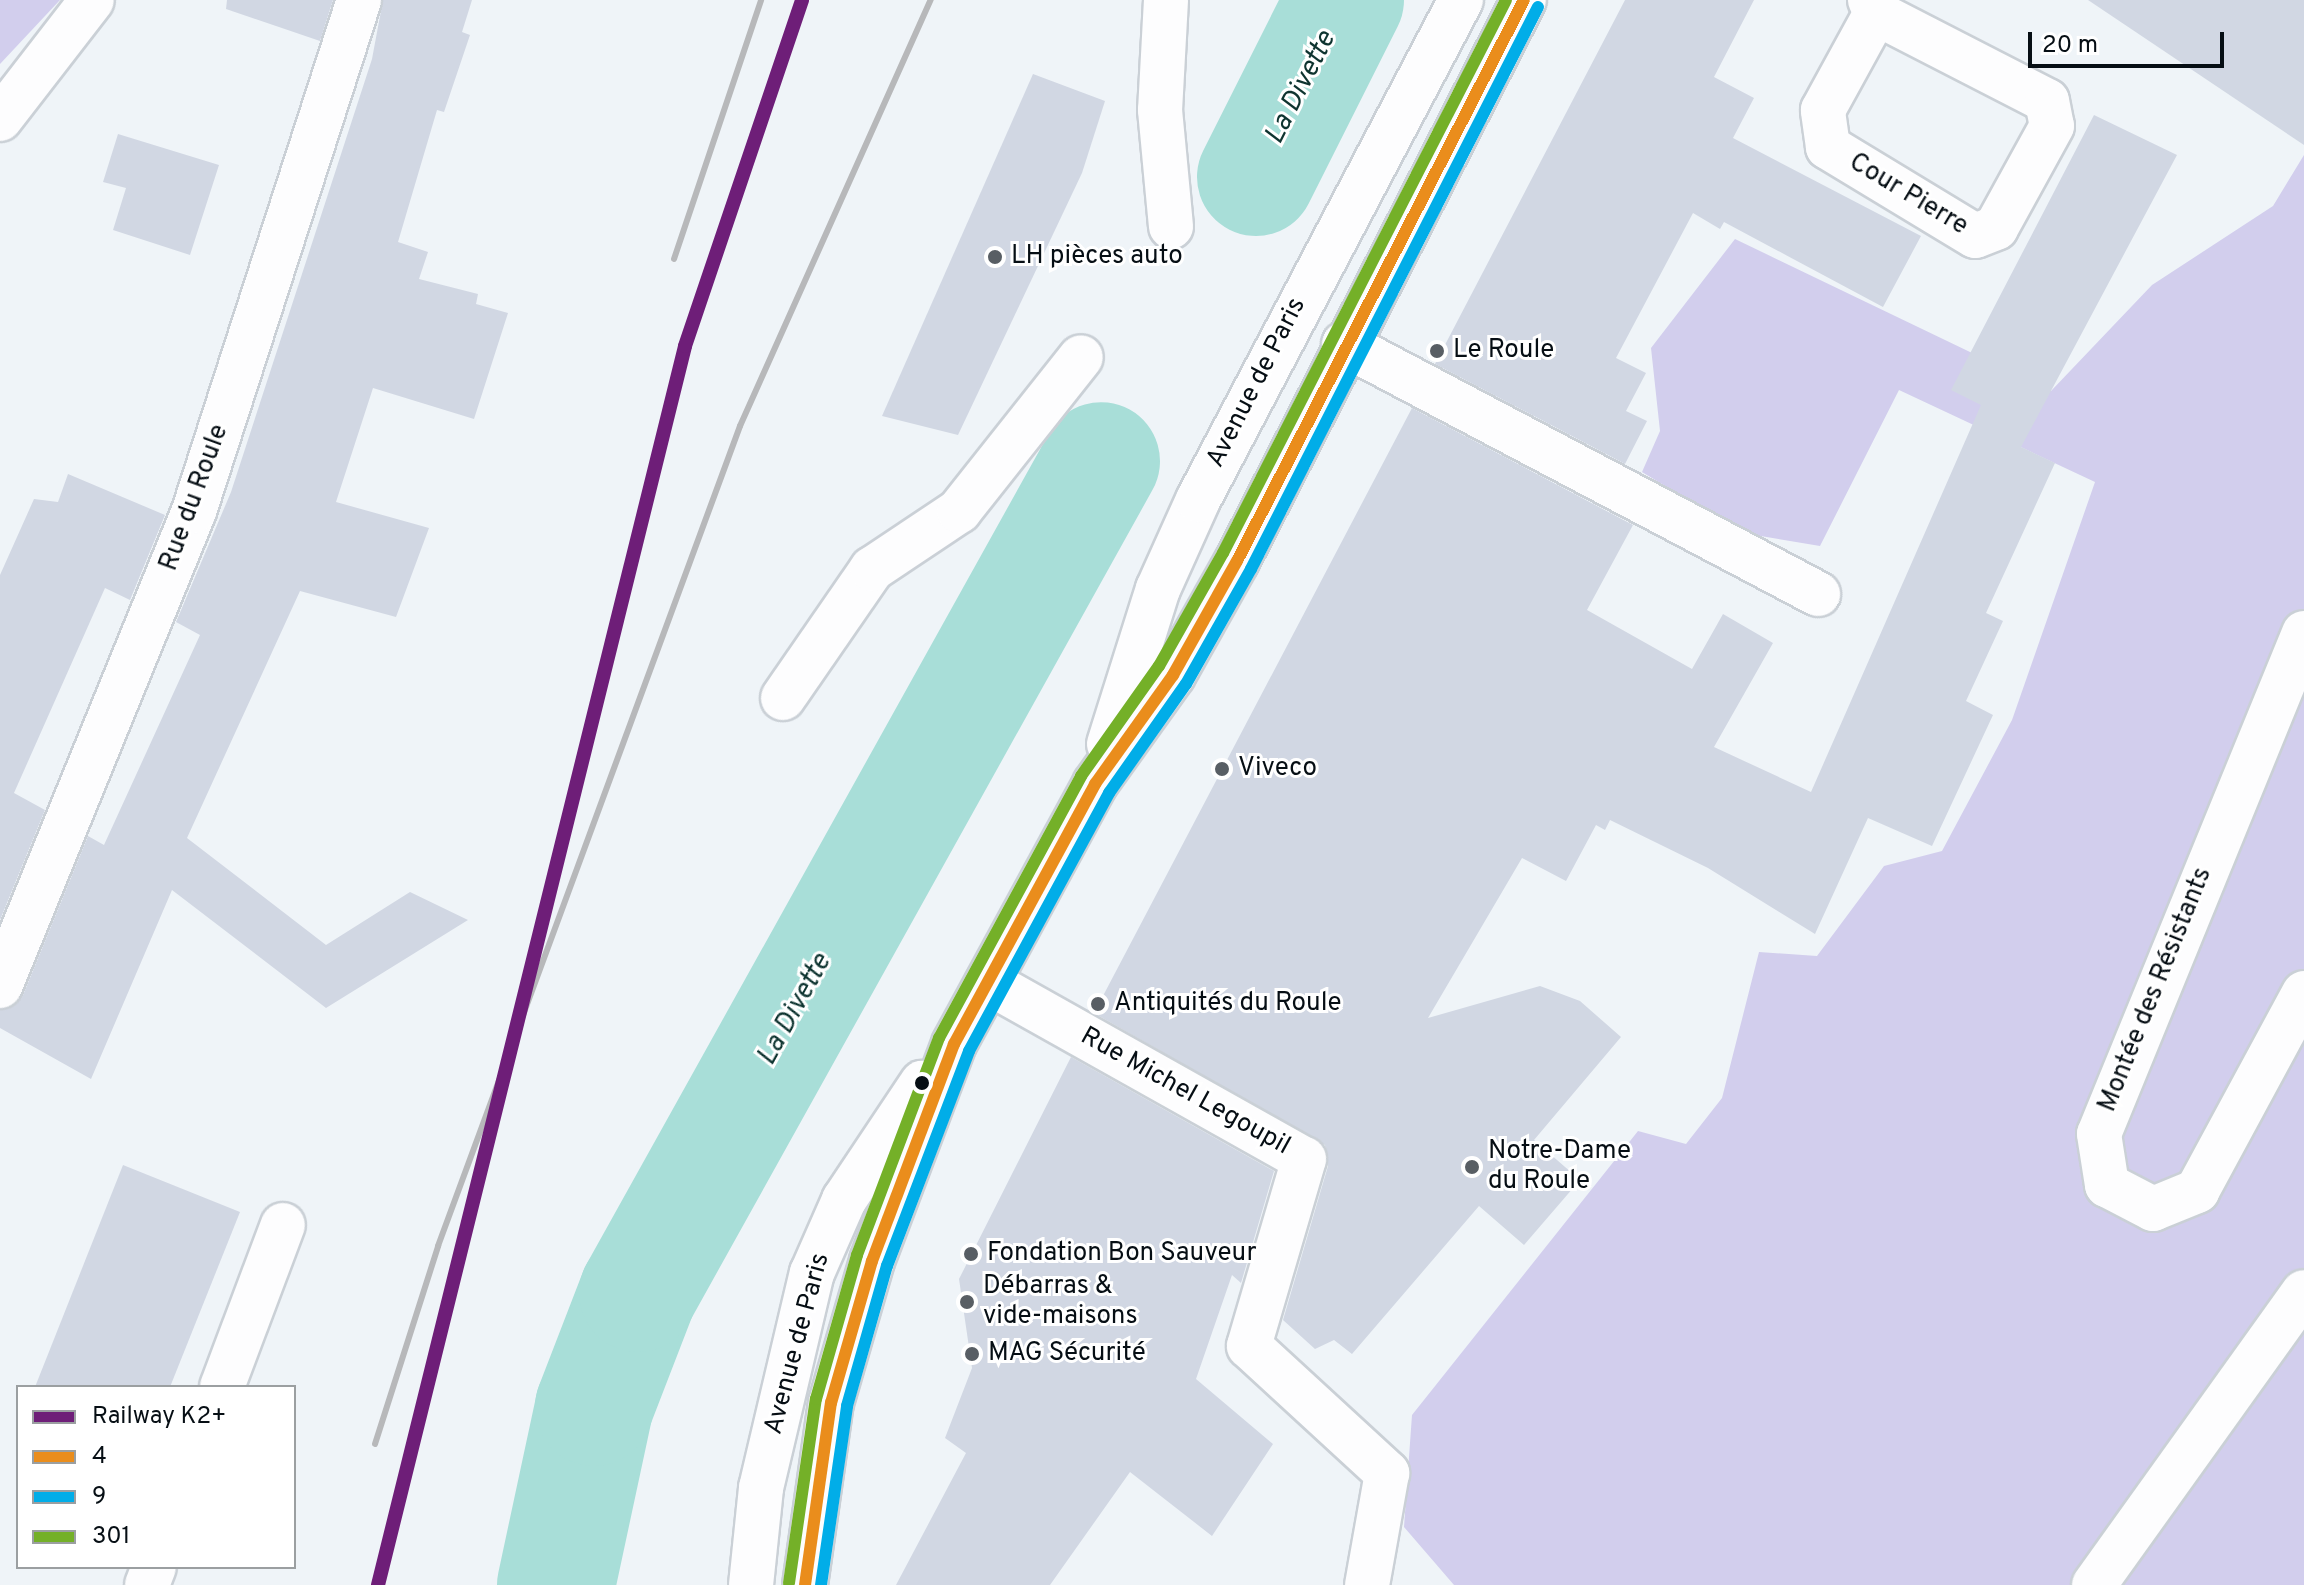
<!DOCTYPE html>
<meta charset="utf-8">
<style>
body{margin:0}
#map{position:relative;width:2304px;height:1585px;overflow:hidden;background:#eff4f8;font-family:Overpass,sans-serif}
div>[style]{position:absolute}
.forest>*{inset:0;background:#d2ceed}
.river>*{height:118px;margin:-59px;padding:0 59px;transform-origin:59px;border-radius:59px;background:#a8ded8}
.building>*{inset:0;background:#d1d7e3}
.roads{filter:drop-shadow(2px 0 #cad0d6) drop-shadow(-2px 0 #cad0d6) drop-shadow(0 2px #cad0d6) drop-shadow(0 -2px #cad0d6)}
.minor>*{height:44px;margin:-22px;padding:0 22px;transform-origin:22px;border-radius:22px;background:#fdfdfe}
.major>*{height:44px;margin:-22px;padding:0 22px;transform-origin:22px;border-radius:22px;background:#fdfdfe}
.rail>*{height:6px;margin:-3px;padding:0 3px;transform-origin:3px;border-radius:3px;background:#b7b8ba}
.bus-1>*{height:12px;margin:-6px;padding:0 6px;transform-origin:6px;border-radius:6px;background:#ea8d1c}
.bus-2>*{height:12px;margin:-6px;padding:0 6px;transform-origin:6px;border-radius:6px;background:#01ade8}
.bus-3>*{height:12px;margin:-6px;padding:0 6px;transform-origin:6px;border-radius:6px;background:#74b028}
.rail-1>*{height:14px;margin:-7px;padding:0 7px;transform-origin:7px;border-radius:7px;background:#6e1e78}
.dots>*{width:22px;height:22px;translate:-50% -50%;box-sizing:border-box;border:4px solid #fff;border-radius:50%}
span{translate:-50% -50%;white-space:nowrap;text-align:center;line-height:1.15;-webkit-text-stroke:6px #fff;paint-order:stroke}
.street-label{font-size:26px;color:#060e14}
.poi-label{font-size:26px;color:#060e14}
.left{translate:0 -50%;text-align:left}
.water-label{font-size:28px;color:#0e3430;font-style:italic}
.legend{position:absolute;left:16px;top:1385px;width:280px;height:184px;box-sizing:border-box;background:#fff;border:2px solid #9b9fa1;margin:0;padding:10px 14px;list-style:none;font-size:24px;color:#060e14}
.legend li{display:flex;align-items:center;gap:16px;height:40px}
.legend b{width:40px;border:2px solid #9b9fa1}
.scale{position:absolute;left:2028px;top:32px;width:196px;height:36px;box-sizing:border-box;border:4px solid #060e14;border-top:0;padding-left:10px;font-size:24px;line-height:28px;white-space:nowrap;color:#060e14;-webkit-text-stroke:6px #fff;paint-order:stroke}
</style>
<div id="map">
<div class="forest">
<i style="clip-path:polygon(0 0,60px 0,0 64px)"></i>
<i style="clip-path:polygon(2304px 155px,2304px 1585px,1454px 1585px,1404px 1527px,1412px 1415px,1638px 1131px,1686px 1144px,1722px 1098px,1759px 952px,1817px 956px,1884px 866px,1942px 851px,2012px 720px,2095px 482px,1899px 390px,1820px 546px,1743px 533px,1642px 472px,1660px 431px,1651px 348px,1735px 239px,2051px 391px,2152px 285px,2273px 206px)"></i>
</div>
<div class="river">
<i style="left:1256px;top:177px;width:198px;rotate:-63.3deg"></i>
<i style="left:556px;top:1585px;width:182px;rotate:-77.9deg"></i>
<i style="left:594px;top:1407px;width:122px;rotate:-68.9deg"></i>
<i style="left:638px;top:1293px;width:952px;rotate:-60.9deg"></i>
</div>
<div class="building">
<i style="clip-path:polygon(227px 0,333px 0,320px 41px,226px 9px)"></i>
<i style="clip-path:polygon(383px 0,472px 0,462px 32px,470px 35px,444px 112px,437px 110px,398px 242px,428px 252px,419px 279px,478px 294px,476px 304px,508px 313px,474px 419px,373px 388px,336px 502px,429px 528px,396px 617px,300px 591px,187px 838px,326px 945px,410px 892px,468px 920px,326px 1008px,172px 890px,91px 1079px,0 1028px,0 1010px,23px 995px,88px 836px,104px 845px,200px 635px,176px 622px,231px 492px,372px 59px)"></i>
<i style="clip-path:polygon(1625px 0,1754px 0,1714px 77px,1754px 98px,1733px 138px,1921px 236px,1883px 307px,1724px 222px,1720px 229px,1693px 213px,1616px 358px,1646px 373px,1626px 411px,1647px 421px,1625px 464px,1435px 364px)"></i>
<i style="clip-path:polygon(2088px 0,2304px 0,2304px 145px)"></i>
<i style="clip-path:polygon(1033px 74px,1105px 101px,1082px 173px,958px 435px,882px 416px)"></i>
<i style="clip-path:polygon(2094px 115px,2177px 155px,2021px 447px,2055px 463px,1986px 613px,2003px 621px,1966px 701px,1993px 715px,1932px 846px,1868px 818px,1815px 934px,1708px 868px,1610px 820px,1605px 830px,1596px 825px,1566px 881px,1522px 858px,1428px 1018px,1540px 986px,1580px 1001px,1621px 1037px,1534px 1140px,1580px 1180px,1524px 1245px,1479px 1206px,1352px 1354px,1334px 1340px,1315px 1349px,1283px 1320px,1328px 1166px,1325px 1145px,1094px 1013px,1412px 408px,1633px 525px,1587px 610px,1692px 669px,1723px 614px,1773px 643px,1714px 747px,1811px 792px,1981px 405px,1951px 390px)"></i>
<i style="clip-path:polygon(118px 134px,219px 165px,190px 255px,113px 230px,126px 188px,103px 182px)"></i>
<i style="clip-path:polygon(68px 474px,165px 515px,130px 600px,105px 588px,14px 793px,45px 810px,0 920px,0 575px,34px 499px,58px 502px)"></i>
<i style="clip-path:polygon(1071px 1057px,1274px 1171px,1241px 1283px,1232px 1275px,1196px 1379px,1273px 1444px,1212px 1536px,1130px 1472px,1050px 1585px,896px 1585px,966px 1453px,945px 1438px,972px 1368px,959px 1279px)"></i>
<i style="clip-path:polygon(123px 1165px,240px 1212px,170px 1387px,35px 1387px)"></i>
</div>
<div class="roads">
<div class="minor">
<i style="left:1166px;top:0;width:110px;rotate:93.1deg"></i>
<i style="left:1160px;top:110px;width:117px;rotate:84.6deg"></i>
<i style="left:1870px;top:0;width:14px;rotate:65deg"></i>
<i style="left:1876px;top:13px;width:192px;rotate:27.2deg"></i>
<i style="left:2047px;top:101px;width:25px;rotate:79deg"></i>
<i style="left:2052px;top:126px;width:116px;rotate:118.8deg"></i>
<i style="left:1996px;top:228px;width:22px;rotate:159deg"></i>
<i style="left:1975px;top:236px;width:172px;rotate:-148.8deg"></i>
<i style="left:1828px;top:147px;width:37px;rotate:-98deg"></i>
<i style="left:1823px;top:110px;width:111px;rotate:-61.3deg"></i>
<i style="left:0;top:119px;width:150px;rotate:-52.3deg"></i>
<i style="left:1344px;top:344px;width:536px;rotate:27.81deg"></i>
<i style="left:2304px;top:633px;width:541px;rotate:112.25deg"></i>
<i style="left:2099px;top:1134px;width:52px;rotate:81.1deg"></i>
<i style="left:2107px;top:1185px;width:52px;rotate:27.6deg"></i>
<i style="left:2153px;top:1209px;width:48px;rotate:-22.2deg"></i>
<i style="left:2197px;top:1191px;width:225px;rotate:-61.6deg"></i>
<i style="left:783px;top:698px;width:157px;rotate:-55.4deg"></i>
<i style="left:872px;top:569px;width:105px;rotate:-33.7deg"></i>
<i style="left:959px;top:511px;width:196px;rotate:-51.6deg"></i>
<i style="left:988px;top:982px;width:362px;rotate:29.3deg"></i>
<i style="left:1304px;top:1159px;width:195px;rotate:106.4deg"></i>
<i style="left:1249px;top:1346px;width:188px;rotate:42.6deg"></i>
<i style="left:1387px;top:1473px;width:114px;rotate:100.1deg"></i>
<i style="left:0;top:986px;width:513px;rotate:-67.78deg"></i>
<i style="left:194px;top:511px;width:537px;rotate:-72.1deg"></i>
<i style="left:222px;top:1387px;width:173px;rotate:-69.4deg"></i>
<i style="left:147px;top:1585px;width:19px;rotate:-69deg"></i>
<i style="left:2094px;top:1585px;width:360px;rotate:-54.4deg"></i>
</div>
<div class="major">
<i style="left:1109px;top:744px;width:163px;rotate:-72.5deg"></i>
<i style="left:1158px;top:589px;width:98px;rotate:-65.8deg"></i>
<i style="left:1198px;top:500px;width:565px;rotate:-62.26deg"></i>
<i style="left:751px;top:1585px;width:98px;rotate:-84.1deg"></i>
<i style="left:761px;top:1488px;width:221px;rotate:-76.7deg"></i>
<i style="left:812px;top:1273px;width:80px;rotate:-66.3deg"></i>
<i style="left:844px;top:1200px;width:141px;rotate:-56.3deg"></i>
<i style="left:805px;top:1585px;width:184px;rotate:-81.9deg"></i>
<i style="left:831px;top:1403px;width:148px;rotate:-73.9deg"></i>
<i style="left:872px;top:1261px;width:232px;rotate:-69.3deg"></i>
<i style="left:954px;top:1044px;width:296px;rotate:-61.5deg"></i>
<i style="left:1095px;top:784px;width:134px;rotate:-54.4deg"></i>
<i style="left:1173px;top:675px;width:131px;rotate:-60.7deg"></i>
<i style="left:1237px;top:561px;width:630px;rotate:-62.91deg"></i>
</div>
</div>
<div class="rail">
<i style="left:674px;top:259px;width:273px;rotate:-71.4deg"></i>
<i style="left:375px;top:1444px;width:208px;rotate:-72.3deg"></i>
<i style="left:438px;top:1246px;width:874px;rotate:-69.78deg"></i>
<i style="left:740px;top:426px;width:467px;rotate:-65.9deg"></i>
</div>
<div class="bus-1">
<i style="left:805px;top:1585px;width:184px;rotate:-81.9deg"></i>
<i style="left:831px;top:1403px;width:148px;rotate:-73.9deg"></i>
<i style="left:872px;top:1261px;width:232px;rotate:-69.3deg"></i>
<i style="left:954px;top:1044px;width:296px;rotate:-61.5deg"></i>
<i style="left:1095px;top:784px;width:134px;rotate:-54.4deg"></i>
<i style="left:1173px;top:675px;width:131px;rotate:-60.7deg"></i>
<i style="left:1237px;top:561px;width:630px;rotate:-62.91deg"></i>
</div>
<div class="bus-2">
<i style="left:821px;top:1585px;width:181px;rotate:-81.7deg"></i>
<i style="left:847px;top:1406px;width:146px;rotate:-74.1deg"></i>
<i style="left:887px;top:1266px;width:230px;rotate:-69.1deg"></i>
<i style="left:969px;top:1051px;width:294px;rotate:-61.5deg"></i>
<i style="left:1109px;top:793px;width:133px;rotate:-54.8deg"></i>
<i style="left:1186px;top:684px;width:132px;rotate:-60.5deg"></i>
<i style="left:1251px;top:569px;width:631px;rotate:-62.95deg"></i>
</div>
<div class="bus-3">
<i style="left:789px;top:1583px;width:186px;rotate:-81.7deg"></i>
<i style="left:816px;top:1399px;width:150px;rotate:-74.1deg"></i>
<i style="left:857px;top:1255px;width:232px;rotate:-69.3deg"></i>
<i style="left:939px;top:1038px;width:298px;rotate:-61.5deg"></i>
<i style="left:1081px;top:776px;width:135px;rotate:-54.7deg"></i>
<i style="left:1159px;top:666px;width:130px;rotate:-60.5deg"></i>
<i style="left:1223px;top:553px;width:621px;rotate:-62.9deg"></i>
</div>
<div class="rail-1">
<i style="left:378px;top:1585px;width:1276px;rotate:-76.08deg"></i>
<i style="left:685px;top:346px;width:365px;rotate:-71.3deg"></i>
</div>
<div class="dots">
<i style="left:995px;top:257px;background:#585e64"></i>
<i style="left:1437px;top:351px;background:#585e64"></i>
<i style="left:1222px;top:769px;background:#585e64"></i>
<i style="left:1098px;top:1004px;background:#585e64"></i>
<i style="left:922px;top:1083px;background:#060e14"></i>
<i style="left:1472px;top:1167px;background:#585e64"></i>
<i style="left:971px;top:1254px;background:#585e64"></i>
<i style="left:967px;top:1302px;background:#585e64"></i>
<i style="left:972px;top:1354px;background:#585e64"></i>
</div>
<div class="street-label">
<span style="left:1908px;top:195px;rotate:31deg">Cour Pierre</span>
<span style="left:1257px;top:383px;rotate:-63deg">Avenue de Paris</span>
<span style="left:195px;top:498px;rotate:-70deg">Rue du Roule</span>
<span style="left:2156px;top:990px;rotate:-68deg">Montée des Résistants</span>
<span style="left:1185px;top:1092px;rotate:29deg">Rue Michel Legoupil</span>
<span style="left:798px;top:1344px;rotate:-75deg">Avenue de Paris</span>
</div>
<div class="poi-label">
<span class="left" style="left:1011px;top:257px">LH pièces auto</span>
<span class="left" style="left:1453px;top:351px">Le Roule</span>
<span class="left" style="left:1238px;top:769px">Viveco</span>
<span class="left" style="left:1114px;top:1004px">Antiquités du Roule</span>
<span class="left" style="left:1488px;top:1167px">Notre-Dame<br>du Roule</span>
<span class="left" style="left:987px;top:1254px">Fondation Bon Sauveur</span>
<span class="left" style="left:983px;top:1302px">Débarras &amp;<br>vide-maisons</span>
<span class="left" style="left:988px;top:1354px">MAG Sécurité</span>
</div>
<div class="water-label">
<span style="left:1301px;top:88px;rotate:-63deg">La Divette</span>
<span style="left:795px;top:1010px;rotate:-61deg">La Divette</span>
</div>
<ul class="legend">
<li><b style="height:10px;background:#6e1e78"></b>Railway K2+</li>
<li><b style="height:10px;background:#ea8d1c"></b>4</li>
<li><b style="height:10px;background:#01ade8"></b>9</li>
<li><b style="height:10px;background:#74b028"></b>301</li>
</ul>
<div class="scale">20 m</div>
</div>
